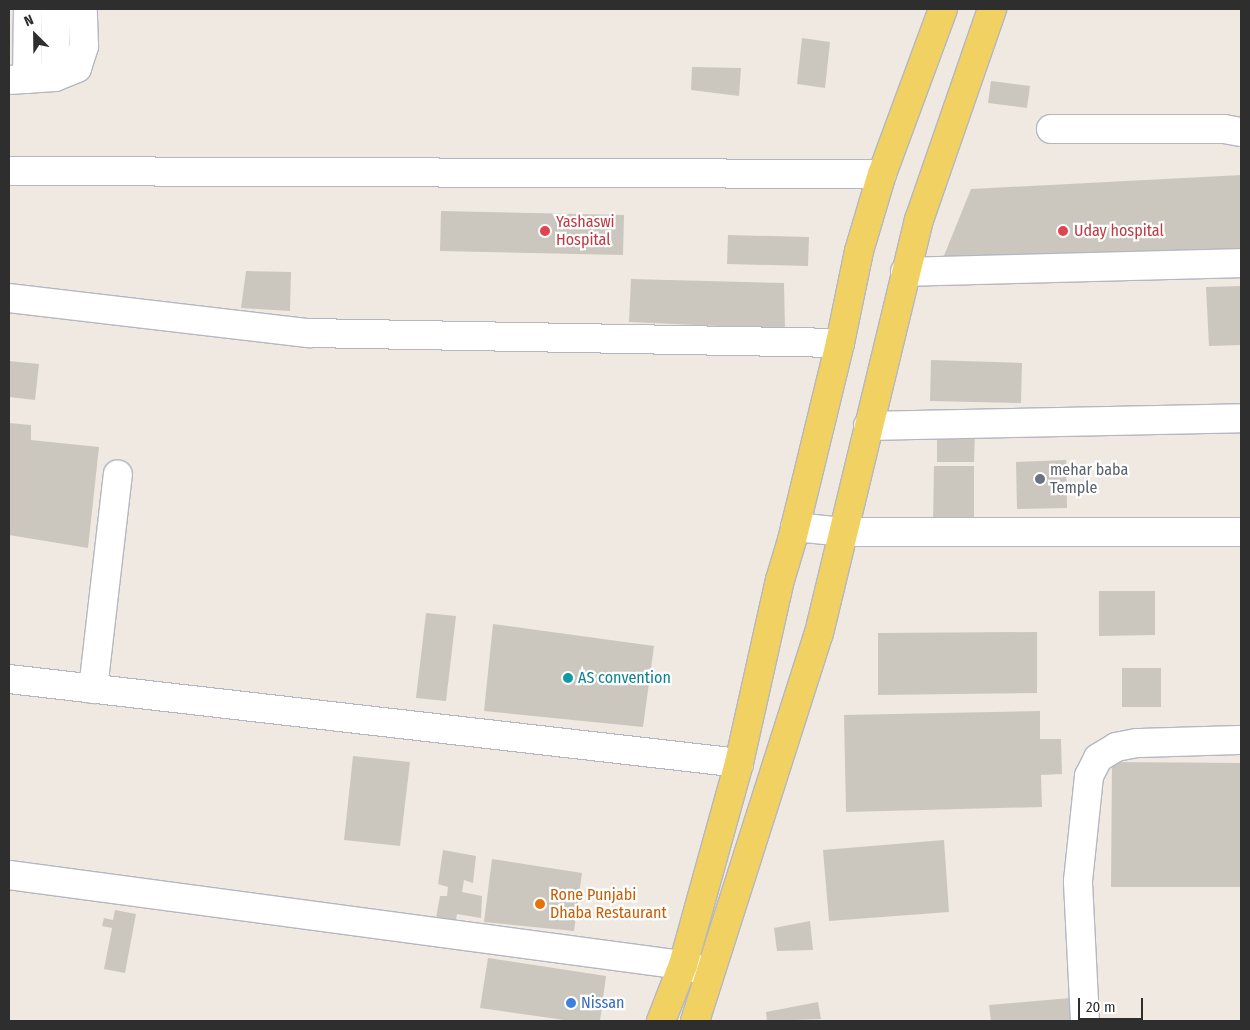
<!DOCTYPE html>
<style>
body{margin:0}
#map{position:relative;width:1250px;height:1030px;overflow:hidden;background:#efe9e1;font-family:"Fira Sans Condensed",sans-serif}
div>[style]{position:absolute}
.building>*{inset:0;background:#cbc7bf}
.roads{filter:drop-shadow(1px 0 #b4b7c1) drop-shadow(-1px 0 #b4b7c1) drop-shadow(0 1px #b4b7c1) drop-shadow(0 -1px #b4b7c1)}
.minor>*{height:28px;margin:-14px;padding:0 14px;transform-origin:14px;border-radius:14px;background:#fff}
.major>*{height:28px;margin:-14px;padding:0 14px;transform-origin:14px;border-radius:14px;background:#f2d163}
.dots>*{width:14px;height:14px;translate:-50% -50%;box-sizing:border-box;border:2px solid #fff;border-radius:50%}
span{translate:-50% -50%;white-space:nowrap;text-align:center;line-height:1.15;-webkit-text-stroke:4.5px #fff;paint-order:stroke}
.health-label{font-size:16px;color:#be3a42}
.left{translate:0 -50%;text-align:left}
.worship-label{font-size:16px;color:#5b616d}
.culture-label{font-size:16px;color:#0d838f}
.food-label{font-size:16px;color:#c56008}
.shop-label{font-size:16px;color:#366cbe}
.frame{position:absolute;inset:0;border:10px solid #2e2e2e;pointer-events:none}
.north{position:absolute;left:10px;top:10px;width:50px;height:50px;-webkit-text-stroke:4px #fff;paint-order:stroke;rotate:337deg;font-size:14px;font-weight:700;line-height:20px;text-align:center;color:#2e2e2e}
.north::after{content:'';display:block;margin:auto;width:18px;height:22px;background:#2e2e2e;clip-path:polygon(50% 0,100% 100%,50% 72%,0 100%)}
.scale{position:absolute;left:1078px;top:998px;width:65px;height:22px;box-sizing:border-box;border:2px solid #2e2e2e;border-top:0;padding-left:6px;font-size:15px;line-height:18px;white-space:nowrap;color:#2e2e2e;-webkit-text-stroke:4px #fff;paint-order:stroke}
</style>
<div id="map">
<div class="building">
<i style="clip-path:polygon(802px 38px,830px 42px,825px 88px,797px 84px)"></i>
<i style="clip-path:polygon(692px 67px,741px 68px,739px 96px,691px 90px)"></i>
<i style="clip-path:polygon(991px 81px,1030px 86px,1027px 108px,988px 103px)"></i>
<i style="clip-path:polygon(1241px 175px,1241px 251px,941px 263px,971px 189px)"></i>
<i style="clip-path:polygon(441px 211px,624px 215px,623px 255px,440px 251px)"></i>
<i style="clip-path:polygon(728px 235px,809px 237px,808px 266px,727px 264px)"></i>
<i style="clip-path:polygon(246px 271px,291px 272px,290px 311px,241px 308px)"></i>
<i style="clip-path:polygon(631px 279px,784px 283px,785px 329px,629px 322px)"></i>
<i style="clip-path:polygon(1241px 286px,1241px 345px,1209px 346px,1206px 287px)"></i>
<i style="clip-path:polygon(931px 360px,1022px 363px,1021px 403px,930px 401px)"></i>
<i style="clip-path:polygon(9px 361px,39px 364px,35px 400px,9px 397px)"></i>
<i style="clip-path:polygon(9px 423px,31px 425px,31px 440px,99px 447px,88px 548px,9px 535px)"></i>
<i style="clip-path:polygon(937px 432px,975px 432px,974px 462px,937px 462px)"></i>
<i style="clip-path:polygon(1066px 460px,1067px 508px,1017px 509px,1016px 462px)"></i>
<i style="clip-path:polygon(934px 466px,974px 466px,974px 524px,933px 524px)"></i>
<i style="clip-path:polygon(1099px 591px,1155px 591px,1155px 635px,1099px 636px)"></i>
<i style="clip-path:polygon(426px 613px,456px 616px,446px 701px,416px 698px)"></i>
<i style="clip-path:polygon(493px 624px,654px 646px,643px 727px,484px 711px)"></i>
<i style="clip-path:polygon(1037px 632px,1037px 693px,878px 695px,878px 633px)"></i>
<i style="clip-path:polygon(1122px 668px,1161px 668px,1161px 707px,1122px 707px)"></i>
<i style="clip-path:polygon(1040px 711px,1040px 739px,1061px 739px,1062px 774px,1041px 775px,1042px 807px,846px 812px,844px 715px)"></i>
<i style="clip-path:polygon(353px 756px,410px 762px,400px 846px,344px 840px)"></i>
<i style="clip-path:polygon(1112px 762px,1241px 763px,1241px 887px,1111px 887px)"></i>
<i style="clip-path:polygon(944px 840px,949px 912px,829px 921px,823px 850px)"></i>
<i style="clip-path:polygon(443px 850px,476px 856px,473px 883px,464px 880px,462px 892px,482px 896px,481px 918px,457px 914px,455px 924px,436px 918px,440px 896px,447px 896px,448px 887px,438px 884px)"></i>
<i style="clip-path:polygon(492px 859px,582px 873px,574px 931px,484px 922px)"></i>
<i style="clip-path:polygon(115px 910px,136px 914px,125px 973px,104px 969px,112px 928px,102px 926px,104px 918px,113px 920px)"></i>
<i style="clip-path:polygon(810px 921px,813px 950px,777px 951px,774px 928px)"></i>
<i style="clip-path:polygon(488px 958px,606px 976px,600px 1021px,571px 1021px,480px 1008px)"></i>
<i style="clip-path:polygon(1070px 998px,1072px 1021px,991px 1021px,989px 1005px)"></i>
<i style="clip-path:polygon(818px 1002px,821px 1019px,767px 1021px,766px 1012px)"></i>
</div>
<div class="roads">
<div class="minor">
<i style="left:55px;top:77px;width:68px;rotate:-89.2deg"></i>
<i style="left:27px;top:79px;width:70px;rotate:-89.2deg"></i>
<i style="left:9px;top:80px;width:46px;rotate:-3.7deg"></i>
<i style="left:55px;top:77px;width:24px;rotate:-22deg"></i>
<i style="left:77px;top:68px;width:23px;rotate:-72deg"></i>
<i style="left:84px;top:46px;width:37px;rotate:-92deg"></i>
<i style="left:1051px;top:129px;width:173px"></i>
<i style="left:1224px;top:129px;width:17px;rotate:10deg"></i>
<i style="left:9px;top:171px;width:873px;rotate:0.2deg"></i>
<i style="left:905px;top:272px;width:336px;rotate:-1.5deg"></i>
<i style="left:9px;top:298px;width:302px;rotate:6.7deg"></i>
<i style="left:309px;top:333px;width:531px;rotate:1.08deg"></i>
<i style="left:868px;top:426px;width:373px;rotate:-1.2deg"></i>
<i style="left:795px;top:527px;width:48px;rotate:5.9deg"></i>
<i style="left:843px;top:532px;width:398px"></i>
<i style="left:9px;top:679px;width:735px;rotate:6.56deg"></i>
<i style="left:93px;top:689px;width:216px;rotate:-83.4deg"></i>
<i style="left:9px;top:875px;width:680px;rotate:7.61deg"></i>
<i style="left:683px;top:965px;width:23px;rotate:15deg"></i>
<i style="left:1085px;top:1021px;width:140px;rotate:-92.9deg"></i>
<i style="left:1078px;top:881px;width:106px;rotate:-84deg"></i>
<i style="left:1089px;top:776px;width:20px;rotate:-63deg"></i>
<i style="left:1098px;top:758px;width:21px;rotate:-31deg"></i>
<i style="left:1116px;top:747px;width:21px;rotate:-11deg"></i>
<i style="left:1137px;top:743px;width:104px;rotate:-1.7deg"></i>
</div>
<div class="major">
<i style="left:661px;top:1021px;width:60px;rotate:-68.6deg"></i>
<i style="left:683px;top:965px;width:210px;rotate:-74.5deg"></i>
<i style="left:739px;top:763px;width:188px;rotate:-77.4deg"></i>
<i style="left:780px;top:580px;width:42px;rotate:-73.3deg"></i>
<i style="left:792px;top:540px;width:203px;rotate:-76.3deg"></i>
<i style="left:840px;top:343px;width:94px;rotate:-78.3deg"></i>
<i style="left:859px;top:251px;width:80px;rotate:-73.4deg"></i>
<i style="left:882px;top:174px;width:176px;rotate:-69.7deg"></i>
<i style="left:695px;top:1021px;width:407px;rotate:-72.3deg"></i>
<i style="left:819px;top:633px;width:425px;rotate:-76.4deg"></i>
<i style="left:919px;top:220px;width:223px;rotate:-70.9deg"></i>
</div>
</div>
<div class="dots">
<i style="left:545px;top:231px;background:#e0444e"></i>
<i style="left:1063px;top:231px;background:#e0444e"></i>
<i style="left:1040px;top:479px;background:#6b7280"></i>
<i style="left:568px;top:678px;background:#0f9aa8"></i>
<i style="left:540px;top:904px;background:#e8710a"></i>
<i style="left:571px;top:1003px;background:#3f7fe0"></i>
</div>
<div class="health-label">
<span class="left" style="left:556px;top:231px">Yashaswi<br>Hospital</span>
<span class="left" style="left:1074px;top:231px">Uday hospital</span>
</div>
<div class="worship-label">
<span class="left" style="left:1050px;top:479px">mehar baba<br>Temple</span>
</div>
<div class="culture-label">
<span class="left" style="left:578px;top:678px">AS convention</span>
</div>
<div class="food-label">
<span class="left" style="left:550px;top:904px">Rone Punjabi<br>Dhaba Restaurant</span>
</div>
<div class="shop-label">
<span class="left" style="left:581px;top:1003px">Nissan</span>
</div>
<div class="frame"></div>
<div class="north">N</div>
<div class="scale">20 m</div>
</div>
